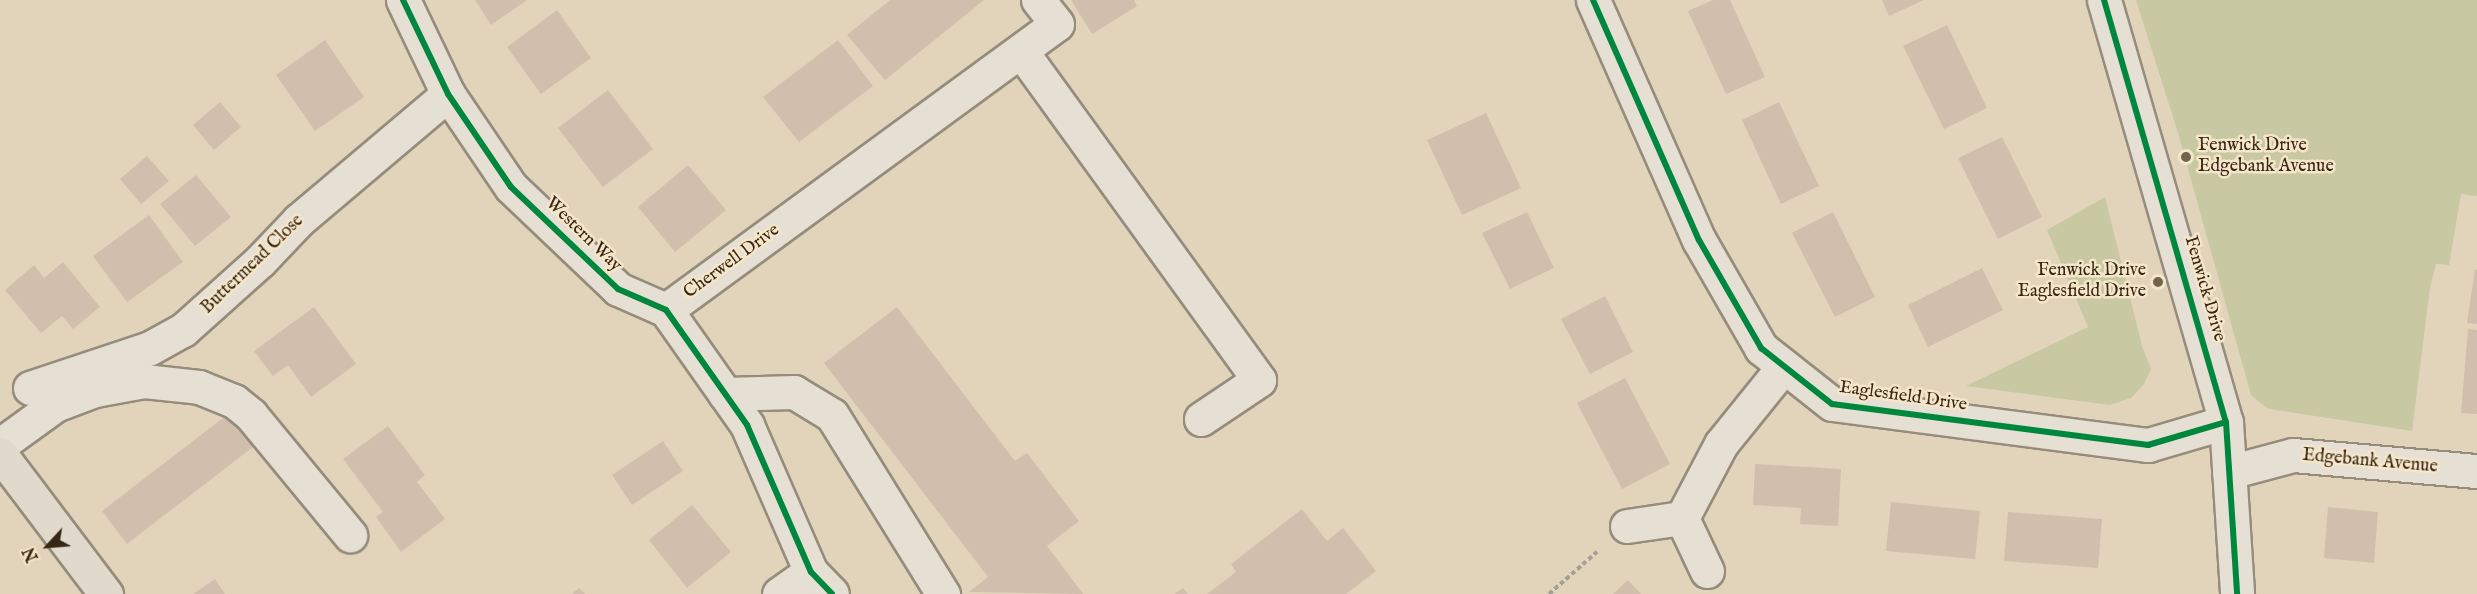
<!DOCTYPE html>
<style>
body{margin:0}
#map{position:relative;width:2477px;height:594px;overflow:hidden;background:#e1d4bb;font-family:"IM FELL English",serif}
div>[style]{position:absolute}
.green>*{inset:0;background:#c8c9a2}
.building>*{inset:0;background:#d1bfae}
.path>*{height:4px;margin-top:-2px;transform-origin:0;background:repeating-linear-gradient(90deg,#a69f95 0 4.5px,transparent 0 7.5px)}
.roads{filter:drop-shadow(2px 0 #958c7c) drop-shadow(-2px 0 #958c7c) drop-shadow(0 2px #958c7c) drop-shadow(0 -2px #958c7c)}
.minor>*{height:33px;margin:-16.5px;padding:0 16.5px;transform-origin:16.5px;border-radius:16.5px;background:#e6dfd3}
.highway>*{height:33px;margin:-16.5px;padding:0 16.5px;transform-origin:16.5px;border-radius:16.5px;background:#e1dacc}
.cycleway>*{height:6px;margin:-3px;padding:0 3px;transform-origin:3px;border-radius:3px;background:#00873e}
.dots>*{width:16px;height:16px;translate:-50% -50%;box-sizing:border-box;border:3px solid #f5e6c9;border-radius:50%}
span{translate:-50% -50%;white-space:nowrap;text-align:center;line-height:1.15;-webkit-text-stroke:5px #f5e6c9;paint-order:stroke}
.poi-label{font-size:18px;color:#372615}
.left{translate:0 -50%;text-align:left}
.right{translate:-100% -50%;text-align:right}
.street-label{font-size:18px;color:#372615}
.north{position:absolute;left:18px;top:516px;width:60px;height:60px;-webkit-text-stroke:4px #f5e6c9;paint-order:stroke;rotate:244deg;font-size:16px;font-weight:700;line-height:24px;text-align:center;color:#372615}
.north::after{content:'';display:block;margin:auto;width:21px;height:27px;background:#372615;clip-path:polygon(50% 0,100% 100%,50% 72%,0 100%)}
</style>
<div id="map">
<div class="green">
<i style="clip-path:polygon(2136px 0,2477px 0,2477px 196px,2461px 194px,2449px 265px,2436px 264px,2430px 288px,2412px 431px,2276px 410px,2267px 408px,2251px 395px,2178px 133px)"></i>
<i style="clip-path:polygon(2105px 197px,2142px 346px,2151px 369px,2144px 384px,2131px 398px,2110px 405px,1966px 386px,2088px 327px,2047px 230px)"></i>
</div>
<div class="building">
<i style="clip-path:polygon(475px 0,527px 0,491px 25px)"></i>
<i style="clip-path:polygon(890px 0,984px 0,885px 80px,847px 35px)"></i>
<i style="clip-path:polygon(1071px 0,1134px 0,1137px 6px,1092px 34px)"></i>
<i style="clip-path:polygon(1713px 0,1730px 0,1765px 77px,1726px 94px,1688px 11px)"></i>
<i style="clip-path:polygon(1882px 0,1924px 0,1889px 16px)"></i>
<i style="clip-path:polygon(557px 10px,591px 58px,541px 94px,507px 47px)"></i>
<i style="clip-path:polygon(1947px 25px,1987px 108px,1944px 129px,1903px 46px)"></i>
<i style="clip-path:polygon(325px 40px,364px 97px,315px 131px,276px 75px)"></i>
<i style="clip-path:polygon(838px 40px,873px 86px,799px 142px,763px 97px)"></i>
<i style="clip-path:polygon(608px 90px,653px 149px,603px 187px,558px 128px)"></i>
<i style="clip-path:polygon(220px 102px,241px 127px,214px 150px,193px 125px)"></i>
<i style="clip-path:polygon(1779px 102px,1819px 186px,1781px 204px,1742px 120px)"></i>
<i style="clip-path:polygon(1486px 113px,1521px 188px,1462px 215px,1427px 140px)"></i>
<i style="clip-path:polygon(2002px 137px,2042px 217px,1998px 239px,1958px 158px)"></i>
<i style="clip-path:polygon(147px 156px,169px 181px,141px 204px,120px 179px)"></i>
<i style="clip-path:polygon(688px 165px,726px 210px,675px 252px,638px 207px)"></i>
<i style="clip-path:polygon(196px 175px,231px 217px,195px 246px,160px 204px)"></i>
<i style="clip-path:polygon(1527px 212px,1554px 268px,1510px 289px,1482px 233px)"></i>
<i style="clip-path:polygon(1833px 212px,1875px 297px,1835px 317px,1792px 233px)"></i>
<i style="clip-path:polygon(149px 215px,183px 262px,127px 302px,93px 256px)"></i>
<i style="clip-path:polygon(63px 262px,100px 307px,73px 329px,62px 316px,41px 333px,5px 290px,34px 265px,44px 278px)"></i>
<i style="clip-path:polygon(1982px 268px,2003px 310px,1928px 347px,1908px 305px)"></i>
<i style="clip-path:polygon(2475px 269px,2477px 270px,2477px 324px,2467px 323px)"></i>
<i style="clip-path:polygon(1605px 296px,1633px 352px,1590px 374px,1561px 319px)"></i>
<i style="clip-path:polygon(314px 307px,356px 364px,311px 397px,288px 365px,273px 376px,254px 351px)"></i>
<i style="clip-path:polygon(897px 307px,1015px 461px,1027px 453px,1079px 521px,1047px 546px,1083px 594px,969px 592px,988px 577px,824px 363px)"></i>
<i style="clip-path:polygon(2468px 329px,2477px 330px,2477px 414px,2461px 413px)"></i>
<i style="clip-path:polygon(1625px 378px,1670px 464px,1622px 489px,1577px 403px)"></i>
<i style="clip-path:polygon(232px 411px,257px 444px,127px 544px,102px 511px)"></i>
<i style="clip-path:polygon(388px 426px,425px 475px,417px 482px,445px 519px,401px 552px,376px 517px,383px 512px,343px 459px)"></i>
<i style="clip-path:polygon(663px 441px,683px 471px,632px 505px,612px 475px)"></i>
<i style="clip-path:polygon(1755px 464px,1841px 469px,1838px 526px,1800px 524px,1801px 508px,1753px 505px)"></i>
<i style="clip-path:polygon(1891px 502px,1980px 511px,1975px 559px,1886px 551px)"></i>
<i style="clip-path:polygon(692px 505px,731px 552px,687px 588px,649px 540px)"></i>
<i style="clip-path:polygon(2328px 507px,2378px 512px,2374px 563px,2324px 558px)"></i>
<i style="clip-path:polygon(1302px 509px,1327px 541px,1343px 528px,1376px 571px,1346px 594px,1207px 594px,1236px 572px,1231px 564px)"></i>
<i style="clip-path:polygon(2008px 512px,2102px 519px,2098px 568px,2004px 561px)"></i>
<i style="clip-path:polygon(215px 579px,225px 594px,193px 594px)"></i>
<i style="clip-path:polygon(1628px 580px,1641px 594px,1613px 594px)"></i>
<i style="clip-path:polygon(579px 588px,585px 594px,572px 594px)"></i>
<i style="clip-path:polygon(1183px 588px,1188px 594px,1174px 594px)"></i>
</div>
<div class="path">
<i style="left:1549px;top:594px;width:64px;rotate:-41.2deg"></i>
</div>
<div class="roads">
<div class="minor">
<i style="left:403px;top:0;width:104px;rotate:64.4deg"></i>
<i style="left:448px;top:94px;width:112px;rotate:55.9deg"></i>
<i style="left:511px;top:187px;width:148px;rotate:43.6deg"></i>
<i style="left:618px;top:289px;width:52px;rotate:23.6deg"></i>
<i style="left:666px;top:310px;width:141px;rotate:54.8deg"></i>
<i style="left:747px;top:425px;width:160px;rotate:66.5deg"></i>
<i style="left:811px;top:572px;width:30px;rotate:46deg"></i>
<i style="left:1593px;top:0;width:262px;rotate:66.2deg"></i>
<i style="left:1699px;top:240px;width:125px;rotate:60.1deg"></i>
<i style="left:1761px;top:348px;width:90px;rotate:38.3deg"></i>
<i style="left:1832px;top:404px;width:319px;rotate:7.4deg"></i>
<i style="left:2148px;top:445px;width:81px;rotate:-16.4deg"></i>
<i style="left:2104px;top:0;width:439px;rotate:73.9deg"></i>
<i style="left:2226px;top:422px;width:172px;rotate:86.3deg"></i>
<i style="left:1021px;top:51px;width:406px;rotate:54.1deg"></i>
<i style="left:1259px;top:380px;width:70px;rotate:146.1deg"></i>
<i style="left:666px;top:310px;width:484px;rotate:-36.2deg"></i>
<i style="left:1057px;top:24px;width:31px;rotate:-128deg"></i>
<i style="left:30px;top:388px;width:126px;rotate:-18.4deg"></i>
<i style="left:150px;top:348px;width:38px;rotate:-29deg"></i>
<i style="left:183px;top:330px;width:103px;rotate:-41.9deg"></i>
<i style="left:260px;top:261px;width:57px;rotate:-46.4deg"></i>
<i style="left:299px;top:220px;width:195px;rotate:-40.2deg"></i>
<i style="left:725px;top:394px;width:69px;rotate:-1.7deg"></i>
<i style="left:794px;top:392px;width:44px;rotate:31.2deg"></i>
<i style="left:832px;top:415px;width:211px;rotate:58.2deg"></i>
<i style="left:0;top:445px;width:68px;rotate:-36deg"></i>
<i style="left:55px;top:405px;width:43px;rotate:-20.6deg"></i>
<i style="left:95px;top:390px;width:50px;rotate:-10.4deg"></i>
<i style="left:144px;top:381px;width:55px;rotate:6.2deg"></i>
<i style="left:199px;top:387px;width:38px;rotate:22deg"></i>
<i style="left:234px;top:401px;width:22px;rotate:39deg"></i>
<i style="left:251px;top:415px;width:156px;rotate:50.5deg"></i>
<i style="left:2229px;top:472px;width:66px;rotate:-14.9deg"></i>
<i style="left:2293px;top:455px;width:185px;rotate:5deg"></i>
<i style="left:1627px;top:526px;width:56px;rotate:-8.3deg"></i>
<i style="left:1707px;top:571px;width:59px;rotate:-115.3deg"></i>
<i style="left:1682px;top:518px;width:84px;rotate:-62.2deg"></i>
<i style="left:1721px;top:444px;width:100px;rotate:-51.1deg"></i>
<i style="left:779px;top:594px;width:39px;rotate:-35deg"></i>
</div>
<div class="highway">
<i style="left:0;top:454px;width:176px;rotate:52.9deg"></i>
</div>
</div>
<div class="cycleway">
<i style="left:403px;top:0;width:104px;rotate:64.4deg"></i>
<i style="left:448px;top:94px;width:112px;rotate:55.9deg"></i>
<i style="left:511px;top:187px;width:148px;rotate:43.6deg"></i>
<i style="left:618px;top:289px;width:52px;rotate:23.6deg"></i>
<i style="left:666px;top:310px;width:141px;rotate:54.8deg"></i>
<i style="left:747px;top:425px;width:160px;rotate:66.5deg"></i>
<i style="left:811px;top:572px;width:30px;rotate:46deg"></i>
<i style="left:1593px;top:0;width:262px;rotate:66.2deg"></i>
<i style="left:1699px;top:240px;width:125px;rotate:60.1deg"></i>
<i style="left:1761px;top:348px;width:90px;rotate:38.3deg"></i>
<i style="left:1832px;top:404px;width:319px;rotate:7.4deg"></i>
<i style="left:2148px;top:445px;width:81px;rotate:-16.4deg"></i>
<i style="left:2104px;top:0;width:439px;rotate:73.9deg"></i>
<i style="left:2226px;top:422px;width:172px;rotate:86.3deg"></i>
</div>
<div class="dots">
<i style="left:2186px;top:157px;background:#72634f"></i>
<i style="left:2158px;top:282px;background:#72634f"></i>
</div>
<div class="poi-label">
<span class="left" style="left:2198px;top:157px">Fenwick Drive<br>Edgebank Avenue</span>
<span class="right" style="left:2146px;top:282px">Fenwick Drive<br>Eaglesfield Drive</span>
</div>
<div class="street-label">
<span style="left:583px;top:235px;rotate:44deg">Western Way</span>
<span style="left:732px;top:262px;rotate:-36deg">Cherwell Drive</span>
<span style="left:253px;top:265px;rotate:-44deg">Buttermead Close</span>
<span style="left:2204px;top:289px;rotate:74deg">Fenwick Drive</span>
<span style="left:1903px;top:397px;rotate:8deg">Eaglesfield Drive</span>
<span style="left:2370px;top:462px;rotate:5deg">Edgebank Avenue</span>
</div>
<div class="north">N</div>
</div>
